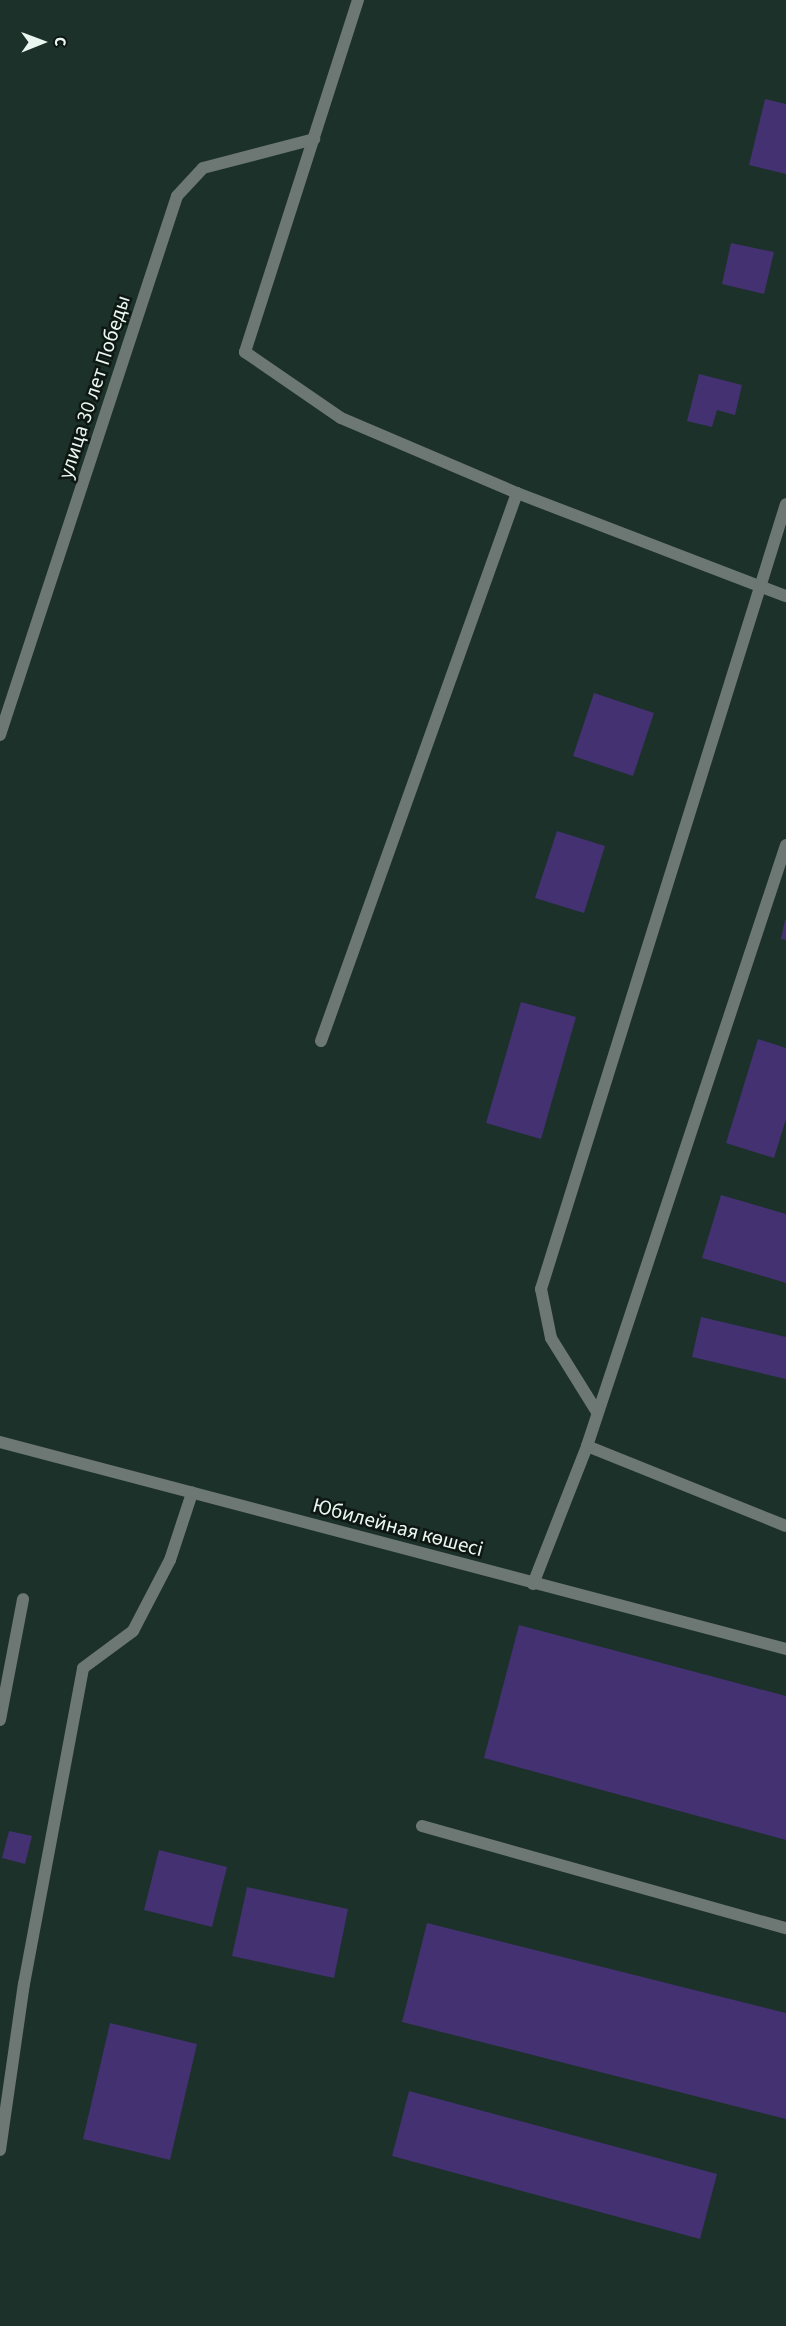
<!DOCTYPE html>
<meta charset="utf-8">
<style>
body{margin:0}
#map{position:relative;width:786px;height:2326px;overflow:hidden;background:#1c3129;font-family:"Source Sans 3",sans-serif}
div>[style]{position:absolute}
.building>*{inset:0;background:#433171}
.lane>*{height:12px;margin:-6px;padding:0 6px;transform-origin:6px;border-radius:6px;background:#6d7773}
.street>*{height:12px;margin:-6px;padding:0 6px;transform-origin:6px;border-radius:6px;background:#6d7773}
span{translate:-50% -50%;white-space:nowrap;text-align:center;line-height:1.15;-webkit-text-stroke:5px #0e1713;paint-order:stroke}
.street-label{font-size:21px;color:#eaf7f1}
.north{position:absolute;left:12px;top:12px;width:60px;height:60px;-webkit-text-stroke:4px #0e1713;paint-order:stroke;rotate:89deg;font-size:16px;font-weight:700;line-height:24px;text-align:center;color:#eaf7f1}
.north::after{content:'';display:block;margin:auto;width:21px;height:27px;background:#eaf7f1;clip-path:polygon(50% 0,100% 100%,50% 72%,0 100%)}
</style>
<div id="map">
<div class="building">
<i style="clip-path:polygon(765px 99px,786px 104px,786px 174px,749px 165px)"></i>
<i style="clip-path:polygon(731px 243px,774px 252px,764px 294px,722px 284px)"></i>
<i style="clip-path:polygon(699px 374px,742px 385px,735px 415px,717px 410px,712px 427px,687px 421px)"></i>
<i style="clip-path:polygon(594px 693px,654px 713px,633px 776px,573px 756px)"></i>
<i style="clip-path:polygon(557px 831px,605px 846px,584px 913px,535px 898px)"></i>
<i style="clip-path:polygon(785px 920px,786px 920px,786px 940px,781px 939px)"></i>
<i style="clip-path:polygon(521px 1002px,576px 1017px,541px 1139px,486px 1123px)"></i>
<i style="clip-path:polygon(758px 1039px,786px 1048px,786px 1119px,774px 1158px,726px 1143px)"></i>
<i style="clip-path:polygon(721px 1195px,786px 1214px,786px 1283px,702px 1258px)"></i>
<i style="clip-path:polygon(701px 1317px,786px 1337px,786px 1379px,692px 1357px)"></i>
<i style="clip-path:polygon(519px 1625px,786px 1696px,786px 1840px,484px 1758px)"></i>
<i style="clip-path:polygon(9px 1831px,32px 1836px,25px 1864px,2px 1858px)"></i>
<i style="clip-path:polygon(159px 1850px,227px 1867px,212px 1927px,144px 1910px)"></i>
<i style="clip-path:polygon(247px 1887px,348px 1909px,334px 1978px,232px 1956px)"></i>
<i style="clip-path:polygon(427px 1923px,786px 2013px,786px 2119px,402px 2022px)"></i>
<i style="clip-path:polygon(110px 2023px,197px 2044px,170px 2160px,83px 2139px)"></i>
<i style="clip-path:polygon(409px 2091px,717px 2174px,700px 2239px,392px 2156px)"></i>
</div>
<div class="lane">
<i style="left:321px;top:1041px;width:582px;rotate:-70.32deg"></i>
<i style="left:587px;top:1446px;width:214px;rotate:21.9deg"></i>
<i style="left:0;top:1720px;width:123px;rotate:-79.2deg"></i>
<i style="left:422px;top:1826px;width:378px;rotate:15.7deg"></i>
<i style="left:0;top:2150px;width:168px;rotate:-81.8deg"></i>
<i style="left:24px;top:1984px;width:321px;rotate:-79.4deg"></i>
<i style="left:83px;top:1668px;width:62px;rotate:-36.5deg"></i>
<i style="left:133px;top:1631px;width:80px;rotate:-62.5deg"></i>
<i style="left:170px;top:1560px;width:71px;rotate:-71.8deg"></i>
</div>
<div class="street">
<i style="left:358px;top:0;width:370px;rotate:107.8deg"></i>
<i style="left:245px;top:352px;width:116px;rotate:34.5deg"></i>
<i style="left:341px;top:418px;width:191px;rotate:23.1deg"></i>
<i style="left:517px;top:493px;width:288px;rotate:21deg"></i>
<i style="left:0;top:735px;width:567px;rotate:-71.82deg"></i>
<i style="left:177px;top:196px;width:38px;rotate:-47deg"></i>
<i style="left:203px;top:168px;width:115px;rotate:-14.6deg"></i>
<i style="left:597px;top:1412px;width:87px;rotate:-121.9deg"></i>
<i style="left:551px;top:1338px;width:50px;rotate:-101.5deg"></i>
<i style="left:541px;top:1289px;width:822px;rotate:-72.67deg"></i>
<i style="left:0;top:1442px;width:813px;rotate:14.75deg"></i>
<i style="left:533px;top:1584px;width:148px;rotate:-68.6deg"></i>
<i style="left:587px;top:1446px;width:633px;rotate:-71.68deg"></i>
</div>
<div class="street-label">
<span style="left:94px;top:387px;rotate:-72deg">улица 30 лет Победы</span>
<span style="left:398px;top:1527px;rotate:15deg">Юбилейная көшесі</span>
</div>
<div class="north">С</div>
</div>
